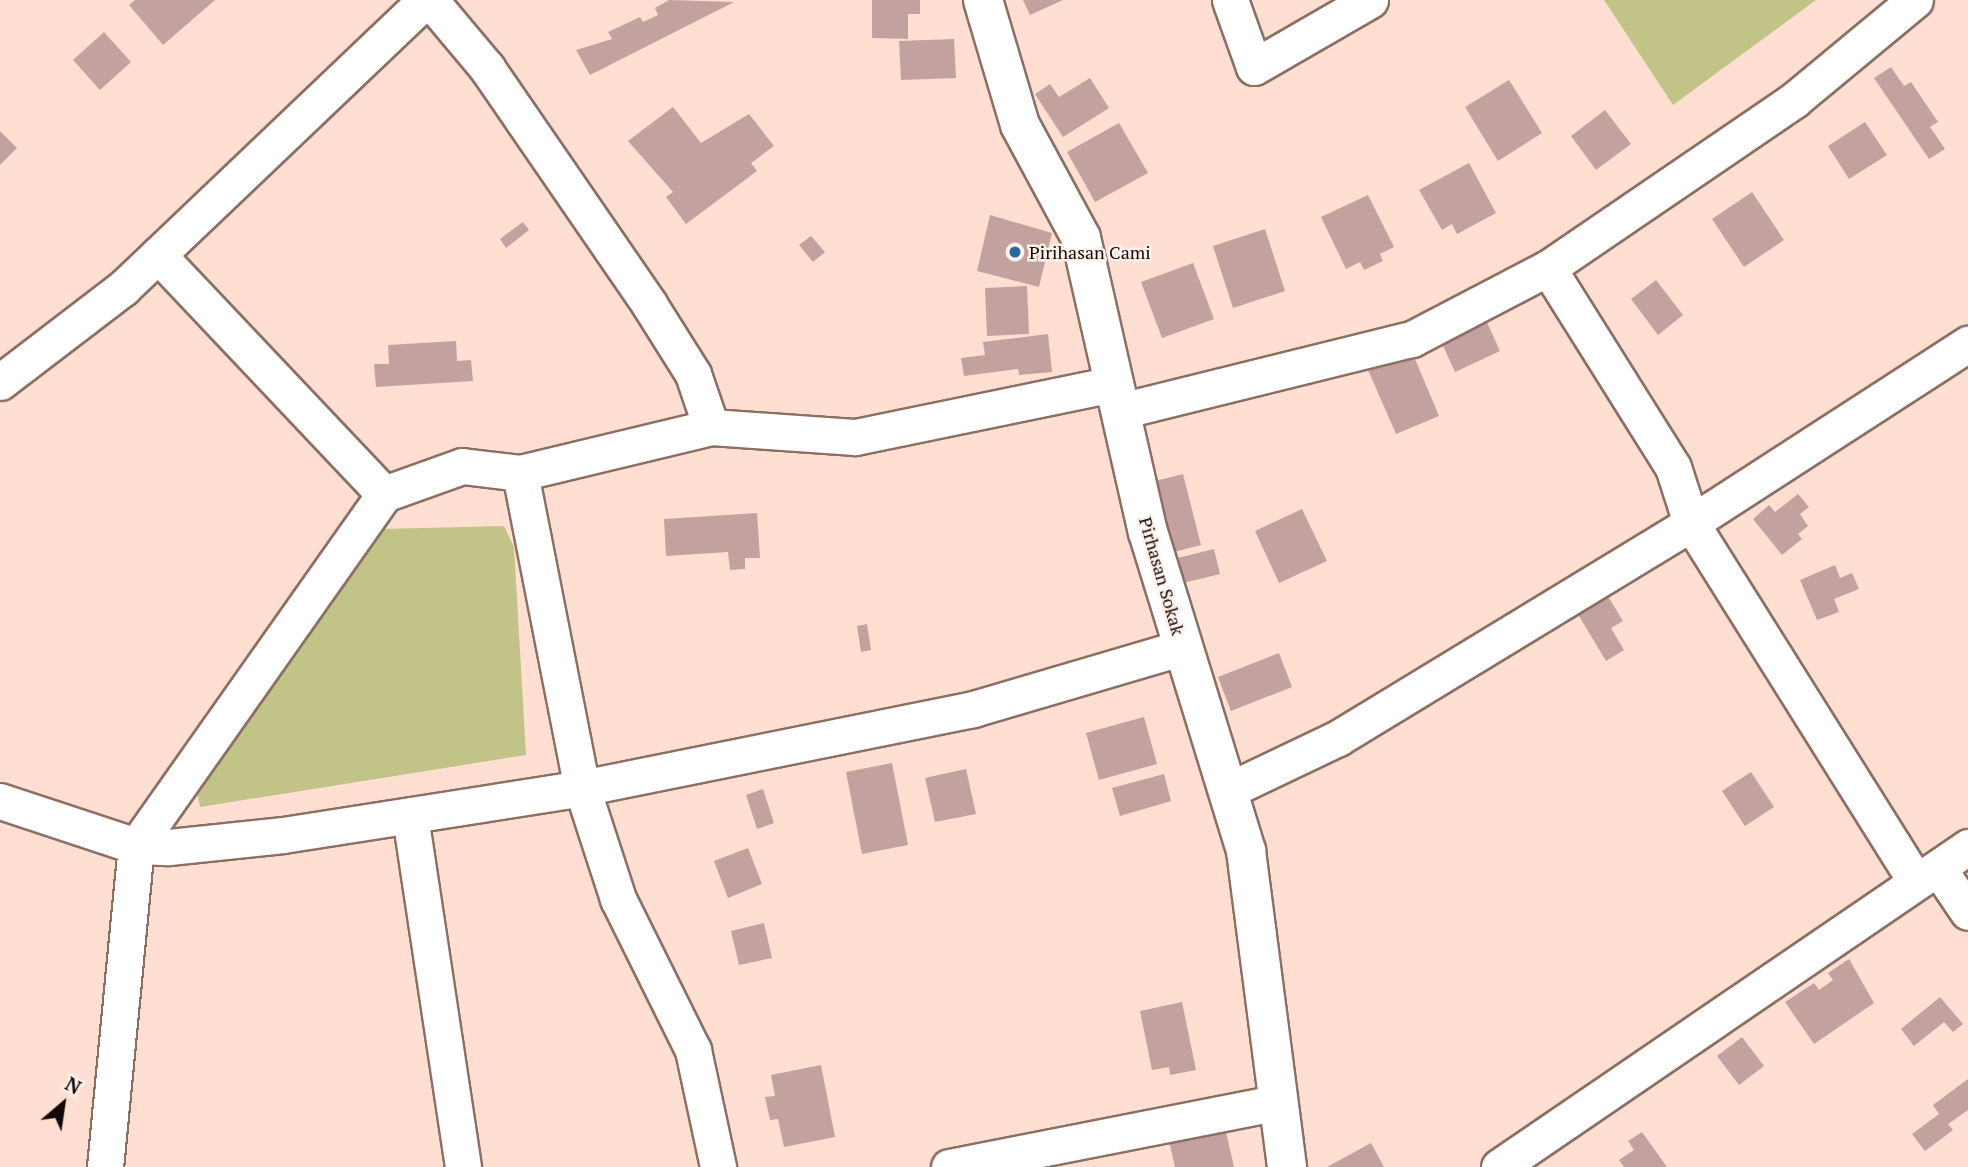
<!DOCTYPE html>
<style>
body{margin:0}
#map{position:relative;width:1968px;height:1167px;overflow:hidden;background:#ffdfd1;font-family:"PT Serif",serif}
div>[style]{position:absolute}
.green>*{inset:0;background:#c1c486}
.building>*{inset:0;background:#c3a19f}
.roads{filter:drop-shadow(2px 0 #8b6f63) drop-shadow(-2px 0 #8b6f63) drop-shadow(0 2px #8b6f63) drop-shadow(0 -2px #8b6f63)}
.minor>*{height:35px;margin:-17.5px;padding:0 17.5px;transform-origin:17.5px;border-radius:17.5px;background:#fff}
.tertiary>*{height:38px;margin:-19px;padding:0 19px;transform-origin:19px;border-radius:19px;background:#fff}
.dots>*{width:19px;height:19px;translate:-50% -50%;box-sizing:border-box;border:4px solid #fef1eb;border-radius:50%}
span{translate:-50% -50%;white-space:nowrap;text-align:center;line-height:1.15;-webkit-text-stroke:5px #fef1eb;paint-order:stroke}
.poi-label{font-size:18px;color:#130906}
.left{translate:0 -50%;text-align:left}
.street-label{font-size:18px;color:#130906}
.north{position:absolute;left:28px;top:1069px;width:70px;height:70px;-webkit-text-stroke:5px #fef1eb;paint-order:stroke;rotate:29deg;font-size:19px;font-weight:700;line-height:28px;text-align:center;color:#130906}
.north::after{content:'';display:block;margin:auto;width:24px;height:32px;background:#130906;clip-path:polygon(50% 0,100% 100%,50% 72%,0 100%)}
</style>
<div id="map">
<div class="green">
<i style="clip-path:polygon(1604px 0,1816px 0,1673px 105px)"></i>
<i style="clip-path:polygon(504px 526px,514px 547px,526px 755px,200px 807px,195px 782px,363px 542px,381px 529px)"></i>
</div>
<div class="building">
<i style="clip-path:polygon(135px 0,215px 0,163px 45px,129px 5px)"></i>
<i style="clip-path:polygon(669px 0,734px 2px,590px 75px,576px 50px,612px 39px,608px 32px,640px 17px,643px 22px,658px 15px,655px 8px)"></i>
<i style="clip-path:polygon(872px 0,920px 0,920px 14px,908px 14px,908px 39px,872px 38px)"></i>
<i style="clip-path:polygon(1023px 0,1063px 0,1030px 15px)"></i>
<i style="clip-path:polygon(104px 32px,131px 62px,100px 90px,73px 60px)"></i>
<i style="clip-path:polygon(954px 39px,956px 78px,901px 80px,899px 41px)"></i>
<i style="clip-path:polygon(1891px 67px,1904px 86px,1911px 82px,1938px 122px,1930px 127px,1945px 149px,1929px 159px,1874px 78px)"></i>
<i style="clip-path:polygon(1090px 78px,1109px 108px,1063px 137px,1035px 94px,1050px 84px,1059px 97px)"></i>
<i style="clip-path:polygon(1509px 80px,1542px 133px,1498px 161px,1465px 107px)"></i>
<i style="clip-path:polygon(673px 107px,701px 143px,749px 114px,774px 146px,751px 163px,757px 171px,686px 224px,666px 197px,673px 192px,628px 141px)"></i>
<i style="clip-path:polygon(1605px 110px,1631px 144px,1596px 170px,1571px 136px)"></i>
<i style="clip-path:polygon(1865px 122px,1887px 155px,1849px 179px,1828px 146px)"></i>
<i style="clip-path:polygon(1119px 123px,1148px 173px,1095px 202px,1067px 152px)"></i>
<i style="clip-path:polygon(0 131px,17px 148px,0 165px)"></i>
<i style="clip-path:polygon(1469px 163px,1496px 213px,1457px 234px,1452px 224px,1442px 230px,1419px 190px)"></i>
<i style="clip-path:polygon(1752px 192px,1784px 240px,1744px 267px,1712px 219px)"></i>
<i style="clip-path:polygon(1368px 195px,1394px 247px,1380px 254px,1383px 261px,1364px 270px,1360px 262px,1346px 269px,1321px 217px)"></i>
<i style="clip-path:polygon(990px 215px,1052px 233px,1039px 287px,977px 271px)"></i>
<i style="clip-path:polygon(523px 222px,529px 230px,506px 248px,500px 239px)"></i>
<i style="clip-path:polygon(1265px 229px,1285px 291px,1233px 308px,1213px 246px)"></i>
<i style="clip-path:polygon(811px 236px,825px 252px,813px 262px,799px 245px)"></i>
<i style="clip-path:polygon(1193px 263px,1214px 319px,1162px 338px,1141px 282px)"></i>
<i style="clip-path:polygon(1656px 280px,1683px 315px,1658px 335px,1631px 299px)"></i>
<i style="clip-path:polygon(1027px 286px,1029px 334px,987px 336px,985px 288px)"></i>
<i style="clip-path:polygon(1485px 318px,1500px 351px,1455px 372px,1440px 339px)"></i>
<i style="clip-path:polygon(1048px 334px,1052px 372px,1019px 375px,1018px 369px,964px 376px,961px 358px,985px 355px,983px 342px)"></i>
<i style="clip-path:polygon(456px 341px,457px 361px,471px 360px,473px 381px,376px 387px,374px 364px,389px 364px,388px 345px)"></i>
<i style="clip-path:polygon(1412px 352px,1439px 416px,1396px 434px,1368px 370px)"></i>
<i style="clip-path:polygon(1183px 474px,1201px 545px,1166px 554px,1147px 483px)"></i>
<i style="clip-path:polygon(1798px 494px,1809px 507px,1800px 514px,1808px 526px,1798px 534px,1802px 539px,1782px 555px,1753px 519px,1769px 505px,1775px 512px)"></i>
<i style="clip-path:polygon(1302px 509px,1327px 561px,1279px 583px,1255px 531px)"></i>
<i style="clip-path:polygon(757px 513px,760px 558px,745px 558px,745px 569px,730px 570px,728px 552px,666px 556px,664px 519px)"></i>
<i style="clip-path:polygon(1214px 549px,1220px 574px,1175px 585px,1169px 560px)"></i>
<i style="clip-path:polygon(1835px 565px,1840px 578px,1852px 573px,1859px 589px,1834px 599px,1839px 612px,1817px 620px,1800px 580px)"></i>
<i style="clip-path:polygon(1606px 593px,1623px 621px,1611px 628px,1624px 650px,1606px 661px,1576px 611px)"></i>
<i style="clip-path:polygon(867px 624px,871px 650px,861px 652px,857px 626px)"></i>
<i style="clip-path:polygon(1279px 653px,1292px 687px,1231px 711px,1218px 677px)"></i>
<i style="clip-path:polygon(1144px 717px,1157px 764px,1099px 780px,1086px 733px)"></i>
<i style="clip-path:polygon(892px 763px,908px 845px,862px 854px,846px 772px)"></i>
<i style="clip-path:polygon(966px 769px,976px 814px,935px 822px,925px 778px)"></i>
<i style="clip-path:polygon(1751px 772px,1774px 807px,1745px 826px,1722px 791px)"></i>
<i style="clip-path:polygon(1164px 774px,1171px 801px,1120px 816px,1112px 788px)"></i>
<i style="clip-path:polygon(763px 789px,774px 823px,757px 829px,746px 795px)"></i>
<i style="clip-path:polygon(748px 848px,762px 884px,728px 898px,714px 861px)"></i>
<i style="clip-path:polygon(764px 923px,772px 958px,739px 965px,731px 931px)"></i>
<i style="clip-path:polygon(1849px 959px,1874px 1003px,1814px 1044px,1785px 1002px,1814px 983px,1819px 990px,1833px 980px,1828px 973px)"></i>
<i style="clip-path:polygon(1940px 997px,1963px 1024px,1953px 1032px,1944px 1022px,1914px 1046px,1901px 1029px)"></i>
<i style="clip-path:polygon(1182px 1002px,1196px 1070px,1170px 1075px,1169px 1067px,1152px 1070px,1140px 1011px)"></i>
<i style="clip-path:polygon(1742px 1037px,1764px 1066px,1739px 1085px,1717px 1056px)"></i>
<i style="clip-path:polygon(821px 1065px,835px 1137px,784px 1147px,778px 1119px,770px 1120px,765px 1097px,775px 1096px,771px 1075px)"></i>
<i style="clip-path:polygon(1968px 1079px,1968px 1110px,1948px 1124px,1953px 1130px,1925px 1151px,1912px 1134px,1939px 1114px,1933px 1105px)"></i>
<i style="clip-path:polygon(1225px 1128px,1234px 1167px,1175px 1167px,1169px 1141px)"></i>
<i style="clip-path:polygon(1642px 1132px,1667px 1167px,1624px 1167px,1619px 1160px,1634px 1150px,1628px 1141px)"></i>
<i style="clip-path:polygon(1371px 1143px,1384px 1167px,1327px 1167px)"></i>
</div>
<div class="roads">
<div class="minor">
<i style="left:430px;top:0;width:89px;rotate:50deg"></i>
<i style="left:487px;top:68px;width:286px;rotate:55.5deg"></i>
<i style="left:649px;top:304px;width:83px;rotate:57.8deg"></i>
<i style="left:693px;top:374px;width:56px;rotate:71.2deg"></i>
<i style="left:1230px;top:0;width:71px;rotate:70.3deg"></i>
<i style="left:1254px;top:67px;width:134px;rotate:-30deg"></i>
<i style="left:158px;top:255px;width:329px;rotate:46.6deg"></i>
<i style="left:1548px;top:268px;width:235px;rotate:57.9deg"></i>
<i style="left:1673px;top:467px;width:59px;rotate:72.2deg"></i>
<i style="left:1691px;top:523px;width:423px;rotate:57.9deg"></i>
<i style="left:0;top:382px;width:155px;rotate:-37.4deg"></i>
<i style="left:123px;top:288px;width:417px;rotate:-43.6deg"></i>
<i style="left:1120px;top:411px;width:301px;rotate:-13.9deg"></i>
<i style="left:1412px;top:339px;width:153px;rotate:-27.6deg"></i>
<i style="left:1548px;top:268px;width:298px;rotate:-34.3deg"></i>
<i style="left:1794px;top:100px;width:157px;rotate:-39.6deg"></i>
<i style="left:520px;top:473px;width:321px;rotate:78.9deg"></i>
<i style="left:582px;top:788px;width:117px;rotate:72deg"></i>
<i style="left:618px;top:899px;width:169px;rotate:63.6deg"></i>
<i style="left:693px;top:1050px;width:120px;rotate:77.9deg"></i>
<i style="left:1227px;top:791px;width:123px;rotate:-25.5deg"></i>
<i style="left:1338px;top:738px;width:413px;rotate:-31.3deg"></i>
<i style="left:1691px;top:523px;width:330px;rotate:-32.9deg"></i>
<i style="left:0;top:801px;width:143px;rotate:18.3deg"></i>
<i style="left:136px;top:846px;width:33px;rotate:2deg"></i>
<i style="left:169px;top:847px;width:115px;rotate:-6deg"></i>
<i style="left:283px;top:835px;width:303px;rotate:-8.9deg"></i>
<i style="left:582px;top:788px;width:399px;rotate:-11.4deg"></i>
<i style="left:973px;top:709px;width:219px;rotate:-16.4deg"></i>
<i style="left:410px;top:816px;width:355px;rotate:81.4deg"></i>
<i style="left:1938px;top:868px;width:53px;rotate:55.7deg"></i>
<i style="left:105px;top:1167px;width:322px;rotate:-84.5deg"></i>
<i style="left:136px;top:846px;width:431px;rotate:-54.8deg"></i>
<i style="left:384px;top:494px;width:83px;rotate:-19.7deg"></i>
<i style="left:462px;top:466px;width:58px;rotate:6.9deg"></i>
<i style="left:520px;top:473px;width:196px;rotate:-13.5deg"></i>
<i style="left:711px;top:427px;width:144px;rotate:4deg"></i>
<i style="left:855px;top:437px;width:264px;rotate:-11.6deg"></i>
<i style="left:949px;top:1167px;width:336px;rotate:-11.1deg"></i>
<i style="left:1499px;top:1167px;width:568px;rotate:-34.31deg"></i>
</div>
<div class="tertiary">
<i style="left:983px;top:0;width:130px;rotate:73.5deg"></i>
<i style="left:1020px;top:125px;width:128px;rotate:61.6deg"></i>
<i style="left:1081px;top:238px;width:302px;rotate:77.2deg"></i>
<i style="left:1148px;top:532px;width:334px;rotate:72.9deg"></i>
<i style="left:1246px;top:851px;width:319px;rotate:82.6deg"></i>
</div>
</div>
<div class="dots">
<i style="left:1015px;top:252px;background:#296aa0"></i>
</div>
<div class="poi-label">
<span class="left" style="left:1029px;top:252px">Pirihasan Cami</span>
</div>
<div class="street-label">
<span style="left:1162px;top:576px;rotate:74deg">Pirhasan Sokak</span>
</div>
<div class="north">N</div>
</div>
